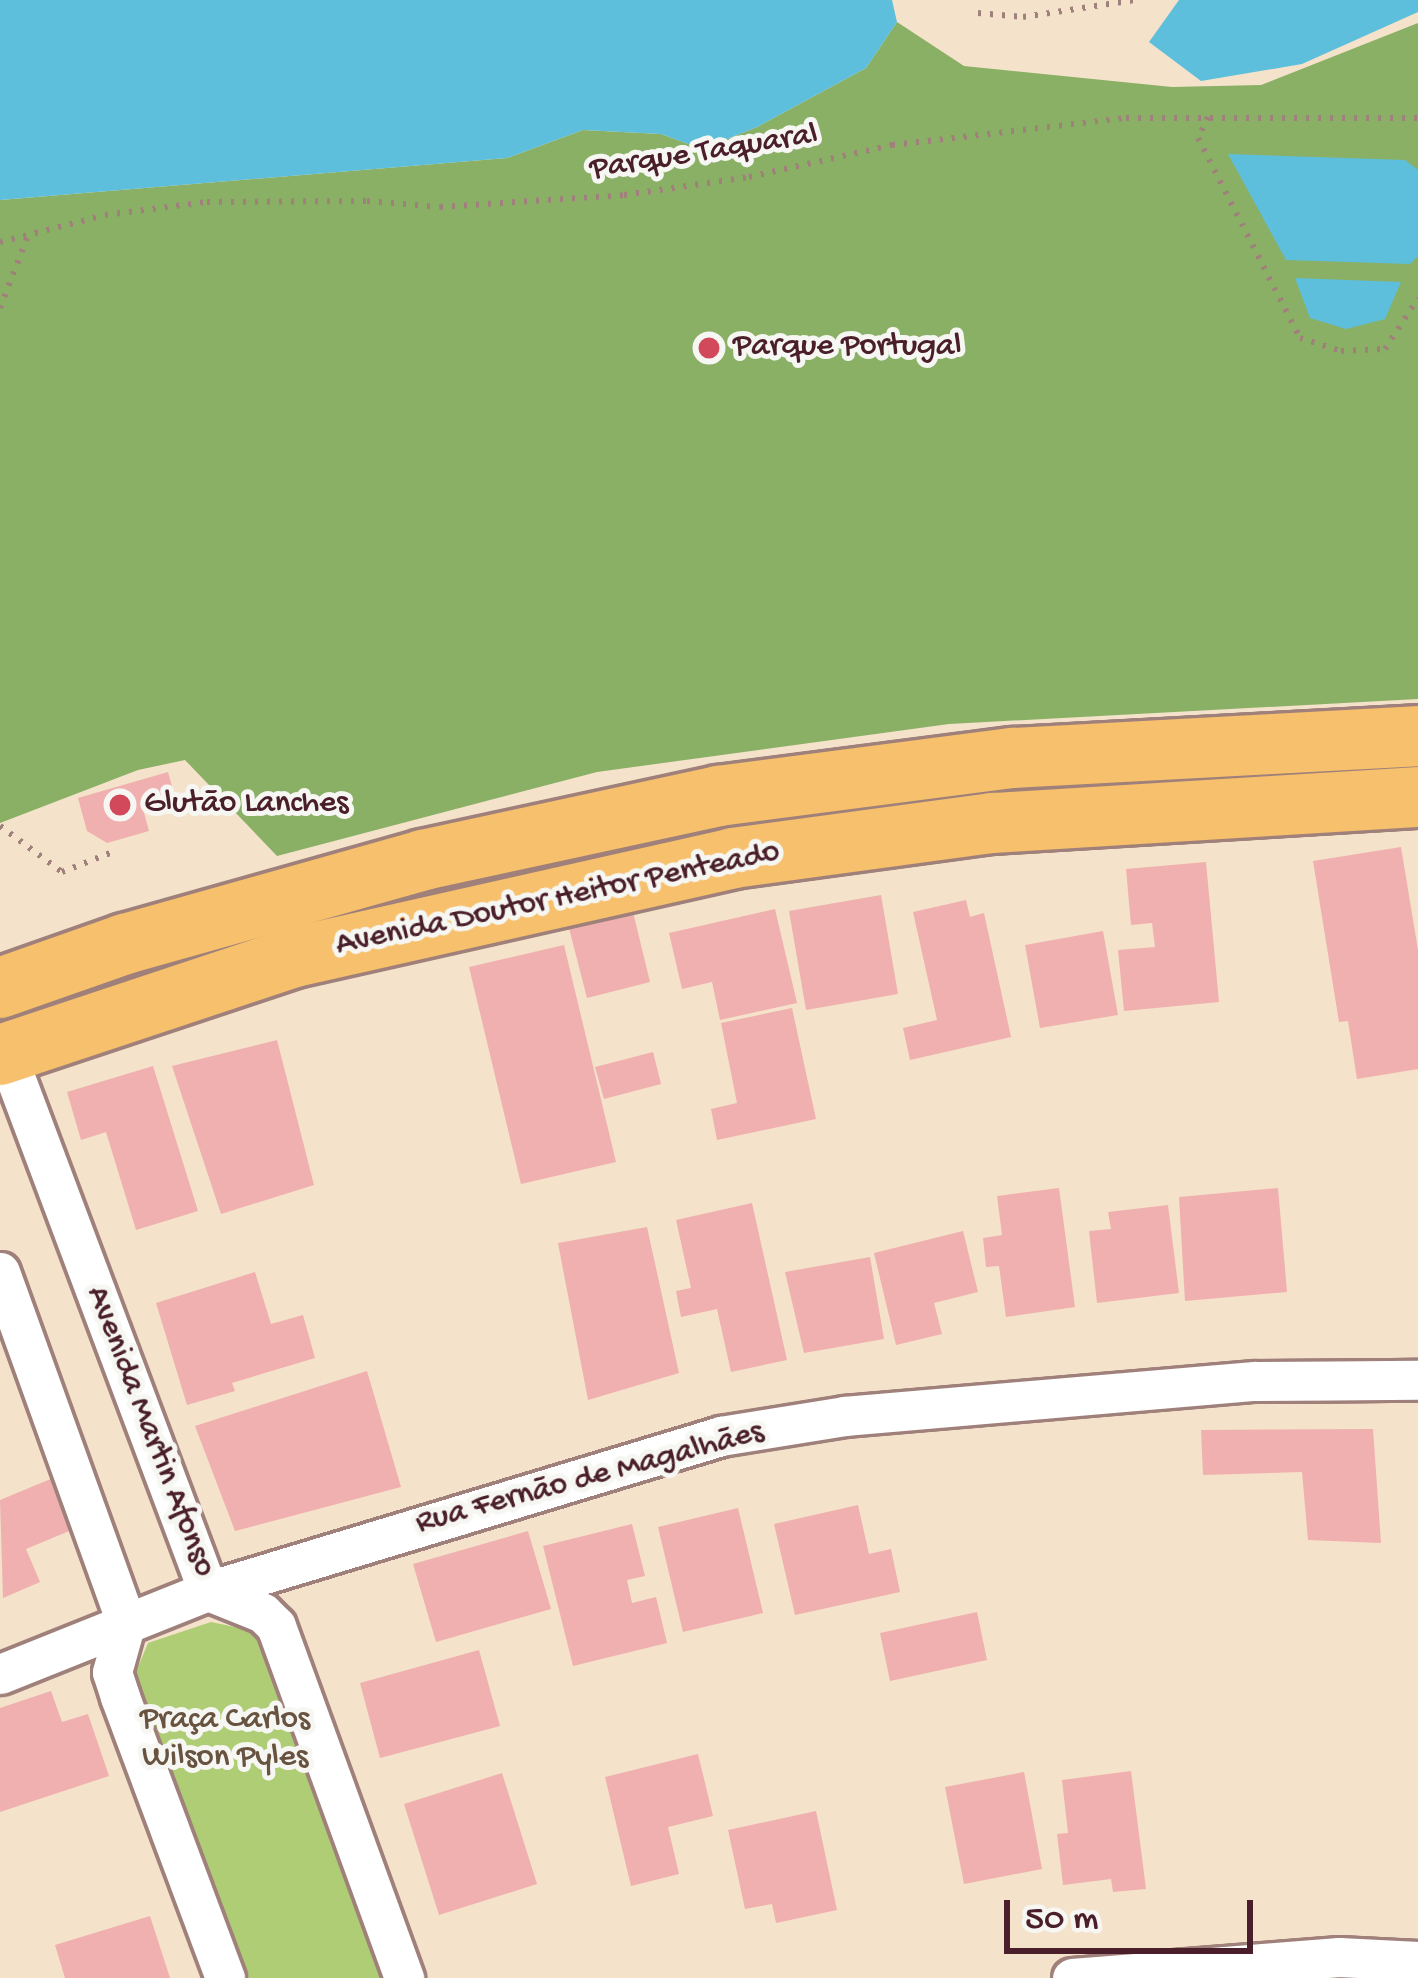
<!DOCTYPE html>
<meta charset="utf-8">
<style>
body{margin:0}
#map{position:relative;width:1418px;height:1978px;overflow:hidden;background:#f4e2ca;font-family:"Gochi Hand",sans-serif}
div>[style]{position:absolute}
.green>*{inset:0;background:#aecd74}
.forest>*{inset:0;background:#8ab066}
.water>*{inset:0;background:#5dbfdb}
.building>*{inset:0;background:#f0b0af}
.path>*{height:6px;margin-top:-3px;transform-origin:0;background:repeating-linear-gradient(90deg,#9f807a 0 3px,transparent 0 12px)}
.roads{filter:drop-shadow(3px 0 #9f807a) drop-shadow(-3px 0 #9f807a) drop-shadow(0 3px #9f807a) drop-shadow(0 -3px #9f807a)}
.street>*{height:39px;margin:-19.5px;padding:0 19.5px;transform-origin:19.5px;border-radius:19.5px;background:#fff}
.primary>*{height:60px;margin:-30px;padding:0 30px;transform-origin:30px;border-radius:30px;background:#f7c06c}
.dots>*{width:33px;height:33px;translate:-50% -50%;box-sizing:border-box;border:6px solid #f6f6f2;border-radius:50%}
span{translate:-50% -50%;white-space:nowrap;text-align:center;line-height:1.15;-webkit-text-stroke:10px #f6f6f2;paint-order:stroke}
.street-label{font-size:33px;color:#4a1f2b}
.poi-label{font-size:33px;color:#4a1f2b}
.left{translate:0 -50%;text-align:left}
.park-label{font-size:33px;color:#685341}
.scale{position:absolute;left:1004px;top:1900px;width:249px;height:54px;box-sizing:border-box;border:6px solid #4a1f2b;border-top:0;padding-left:15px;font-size:36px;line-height:42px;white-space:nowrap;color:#4a1f2b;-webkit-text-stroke:9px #f6f6f2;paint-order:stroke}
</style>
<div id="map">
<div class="green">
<i style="clip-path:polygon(211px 1622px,259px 1632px,382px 1978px,238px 1978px,131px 1684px,148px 1643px)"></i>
</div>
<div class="forest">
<i style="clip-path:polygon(897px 22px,964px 66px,1172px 87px,1261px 85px,1418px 23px,1418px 699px,949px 724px,597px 772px,277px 856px,185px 760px,138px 770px,0 823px,0 200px,507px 158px,583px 130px,661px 134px,702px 149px,757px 127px,866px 68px)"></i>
</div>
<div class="water">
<i style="clip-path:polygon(0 0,892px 0,897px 22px,866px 68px,757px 127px,702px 149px,661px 134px,583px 130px,507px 158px,0 200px)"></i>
<i style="clip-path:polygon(1179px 0,1418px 0,1418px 12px,1302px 64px,1201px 81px,1149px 42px)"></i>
<i style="clip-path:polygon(1228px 154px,1405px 160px,1418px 170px,1418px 256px,1410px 264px,1286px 260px)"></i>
<i style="clip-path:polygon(1295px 278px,1401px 282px,1385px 319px,1346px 329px,1310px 318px)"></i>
</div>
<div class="building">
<i style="clip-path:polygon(168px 772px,176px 800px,143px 809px,149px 831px,107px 843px,87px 831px,78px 798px)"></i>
<i style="clip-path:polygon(1401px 847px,1418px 950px,1418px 1069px,1357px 1079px,1348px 1021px,1339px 1022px,1313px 861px)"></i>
<i style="clip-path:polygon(1206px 862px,1219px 1002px,1124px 1011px,1118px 950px,1155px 947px,1152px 923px,1131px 925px,1126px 869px)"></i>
<i style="clip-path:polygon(881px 895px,898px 994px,806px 1010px,789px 911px)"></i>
<i style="clip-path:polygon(966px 900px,970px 917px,984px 913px,1011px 1037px,910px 1060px,903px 1028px,937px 1020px,913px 912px)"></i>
<i style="clip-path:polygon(775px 909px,797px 1003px,720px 1020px,712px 982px,682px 989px,669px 933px)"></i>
<i style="clip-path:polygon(633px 912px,650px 982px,587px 998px,569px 928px)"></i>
<i style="clip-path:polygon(1103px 931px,1118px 1015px,1040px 1028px,1025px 945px)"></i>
<i style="clip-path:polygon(564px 945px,616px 1162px,521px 1184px,469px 967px)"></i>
<i style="clip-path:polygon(792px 1008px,816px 1119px,717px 1140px,711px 1109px,737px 1103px,721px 1023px)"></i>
<i style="clip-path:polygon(277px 1040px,314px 1185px,221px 1214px,172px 1066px)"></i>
<i style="clip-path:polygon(653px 1052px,661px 1084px,604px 1099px,595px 1067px)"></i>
<i style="clip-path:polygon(153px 1066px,198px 1211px,136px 1230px,106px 1132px,81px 1140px,67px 1092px)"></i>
<i style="clip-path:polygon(1059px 1188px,1075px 1307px,1006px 1317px,999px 1266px,986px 1267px,983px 1238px,1002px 1235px,997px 1196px)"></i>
<i style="clip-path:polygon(1278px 1188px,1287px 1292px,1185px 1301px,1179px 1197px)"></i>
<i style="clip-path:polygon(752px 1203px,787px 1360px,731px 1372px,717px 1309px,681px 1317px,676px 1291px,691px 1288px,676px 1220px)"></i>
<i style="clip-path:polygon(1168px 1205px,1179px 1293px,1097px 1303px,1089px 1231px,1111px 1229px,1108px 1212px)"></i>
<i style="clip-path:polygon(647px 1227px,679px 1373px,588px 1400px,558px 1243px)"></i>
<i style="clip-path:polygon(963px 1231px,978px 1292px,934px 1303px,942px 1334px,896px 1345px,874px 1253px)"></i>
<i style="clip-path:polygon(870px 1257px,884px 1339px,804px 1353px,785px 1272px)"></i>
<i style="clip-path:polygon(255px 1272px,271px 1324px,303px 1315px,315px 1358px,232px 1383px,235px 1391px,187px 1405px,156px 1303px)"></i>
<i style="clip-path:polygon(367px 1371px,401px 1487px,235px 1531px,195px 1426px)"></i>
<i style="clip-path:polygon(1373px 1429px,1381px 1543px,1308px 1540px,1302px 1472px,1203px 1475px,1201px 1430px)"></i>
<i style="clip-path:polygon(53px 1478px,74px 1529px,26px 1549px,40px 1582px,3px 1598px,0 1500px)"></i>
<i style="clip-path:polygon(858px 1505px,869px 1554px,891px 1549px,900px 1592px,795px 1615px,774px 1524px)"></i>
<i style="clip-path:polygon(738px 1508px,763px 1613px,683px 1632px,658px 1527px)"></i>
<i style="clip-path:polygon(632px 1524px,645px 1576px,627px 1580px,632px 1603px,656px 1597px,667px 1643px,573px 1666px,543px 1546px)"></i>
<i style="clip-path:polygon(528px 1531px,551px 1609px,436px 1642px,413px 1564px)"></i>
<i style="clip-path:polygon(977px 1612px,987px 1660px,890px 1681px,880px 1633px)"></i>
<i style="clip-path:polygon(479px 1650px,500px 1726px,380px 1758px,360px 1683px)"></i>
<i style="clip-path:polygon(51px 1691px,62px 1722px,88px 1714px,109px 1776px,0 1812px,0 1708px)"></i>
<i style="clip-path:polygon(698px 1754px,713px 1816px,668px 1827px,679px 1874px,631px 1886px,605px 1777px)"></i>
<i style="clip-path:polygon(1131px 1771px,1146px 1889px,1113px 1892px,1111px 1879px,1063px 1885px,1057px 1834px,1068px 1833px,1062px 1780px)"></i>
<i style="clip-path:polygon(1024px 1772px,1042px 1869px,964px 1884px,945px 1787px)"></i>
<i style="clip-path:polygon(502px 1773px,537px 1884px,439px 1915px,404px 1804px)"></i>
<i style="clip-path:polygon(816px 1811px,837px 1910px,776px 1923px,772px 1904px,745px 1909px,728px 1830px)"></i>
<i style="clip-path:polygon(150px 1916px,170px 1978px,65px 1978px,55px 1945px)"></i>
</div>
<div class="path">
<i style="left:978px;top:13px;width:45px;rotate:5.1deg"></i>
<i style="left:1023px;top:17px;width:113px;rotate:-8.6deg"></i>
<i style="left:1208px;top:117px;width:23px;rotate:115deg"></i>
<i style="left:1198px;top:138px;width:225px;rotate:63deg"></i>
<i style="left:1300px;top:338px;width:43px;rotate:17.6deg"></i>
<i style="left:1341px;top:351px;width:44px;rotate:-2.6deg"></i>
<i style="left:1385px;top:349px;width:61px;rotate:-57.1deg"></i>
<i style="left:0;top:242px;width:108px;rotate:-14.4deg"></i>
<i style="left:105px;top:215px;width:103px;rotate:-7.3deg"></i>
<i style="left:207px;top:202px;width:160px;rotate:-0.4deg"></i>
<i style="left:367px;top:201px;width:73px;rotate:4.7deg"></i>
<i style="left:440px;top:207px;width:184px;rotate:-3.7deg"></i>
<i style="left:624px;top:195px;width:126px;rotate:-8.2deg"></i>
<i style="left:749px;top:177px;width:147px;rotate:-12.6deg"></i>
<i style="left:892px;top:145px;width:236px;rotate:-6.6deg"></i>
<i style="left:1126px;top:118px;width:292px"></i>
<i style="left:0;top:308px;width:75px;rotate:-68.9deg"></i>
<i style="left:0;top:826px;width:77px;rotate:36.6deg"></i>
<i style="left:62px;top:872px;width:52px;rotate:-21.6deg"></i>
</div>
<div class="roads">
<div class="street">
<i style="left:6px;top:1053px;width:575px;rotate:69.42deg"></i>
<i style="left:208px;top:1591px;width:59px;rotate:21.8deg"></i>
<i style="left:263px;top:1613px;width:18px;rotate:45deg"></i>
<i style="left:276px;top:1626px;width:375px;rotate:70deg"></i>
<i style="left:0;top:1272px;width:372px;rotate:70.2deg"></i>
<i style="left:126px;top:1622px;width:52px;rotate:105.6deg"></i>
<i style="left:112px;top:1672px;width:26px;rotate:72deg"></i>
<i style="left:120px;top:1697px;width:300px;rotate:69.5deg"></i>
<i style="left:0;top:1674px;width:224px;rotate:-21.8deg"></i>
<i style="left:208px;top:1591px;width:536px;rotate:-16.81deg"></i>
<i style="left:721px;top:1436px;width:125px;rotate:-9.2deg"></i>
<i style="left:844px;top:1416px;width:412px;rotate:-4.9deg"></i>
<i style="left:1255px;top:1381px;width:163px;rotate:-0.4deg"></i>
<i style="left:1072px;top:1978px;width:268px;rotate:-4.5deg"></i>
<i style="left:1339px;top:1957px;width:79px;rotate:2.9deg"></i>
</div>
<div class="primary">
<i style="left:0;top:988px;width:133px;rotate:-19.4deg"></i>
<i style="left:125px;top:944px;width:310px;rotate:-15.7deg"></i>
<i style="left:423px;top:860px;width:303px;rotate:-12.2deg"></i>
<i style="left:719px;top:796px;width:296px;rotate:-7.4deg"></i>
<i style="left:1013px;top:758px;width:406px;rotate:-3.1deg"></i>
<i style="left:0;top:1055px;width:311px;rotate:-18.4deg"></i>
<i style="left:295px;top:957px;width:449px;rotate:-12.7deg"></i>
<i style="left:733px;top:858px;width:262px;rotate:-7.7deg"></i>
<i style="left:993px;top:823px;width:426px;rotate:-3.5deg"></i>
</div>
</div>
<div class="dots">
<i style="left:709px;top:348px;background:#d1495b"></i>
<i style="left:120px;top:805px;background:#d1495b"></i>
</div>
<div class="street-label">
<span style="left:704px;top:154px;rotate:-9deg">Parque Taquaral</span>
<span style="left:558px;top:900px;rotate:-12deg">Avenida Doutor Heitor Penteado</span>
<span style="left:149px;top:1432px;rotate:69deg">Avenida Martin Afonso</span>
<span style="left:590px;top:1479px;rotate:-15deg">Rua Fernão de Magalhães</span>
</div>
<div class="poi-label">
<span class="left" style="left:733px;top:348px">Parque Portugal</span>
<span class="left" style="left:144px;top:805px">Glutão Lanches</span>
</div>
<div class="park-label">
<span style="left:225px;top:1740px">Praça Carlos<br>Wilson Pyles</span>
</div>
<div class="scale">50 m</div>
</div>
